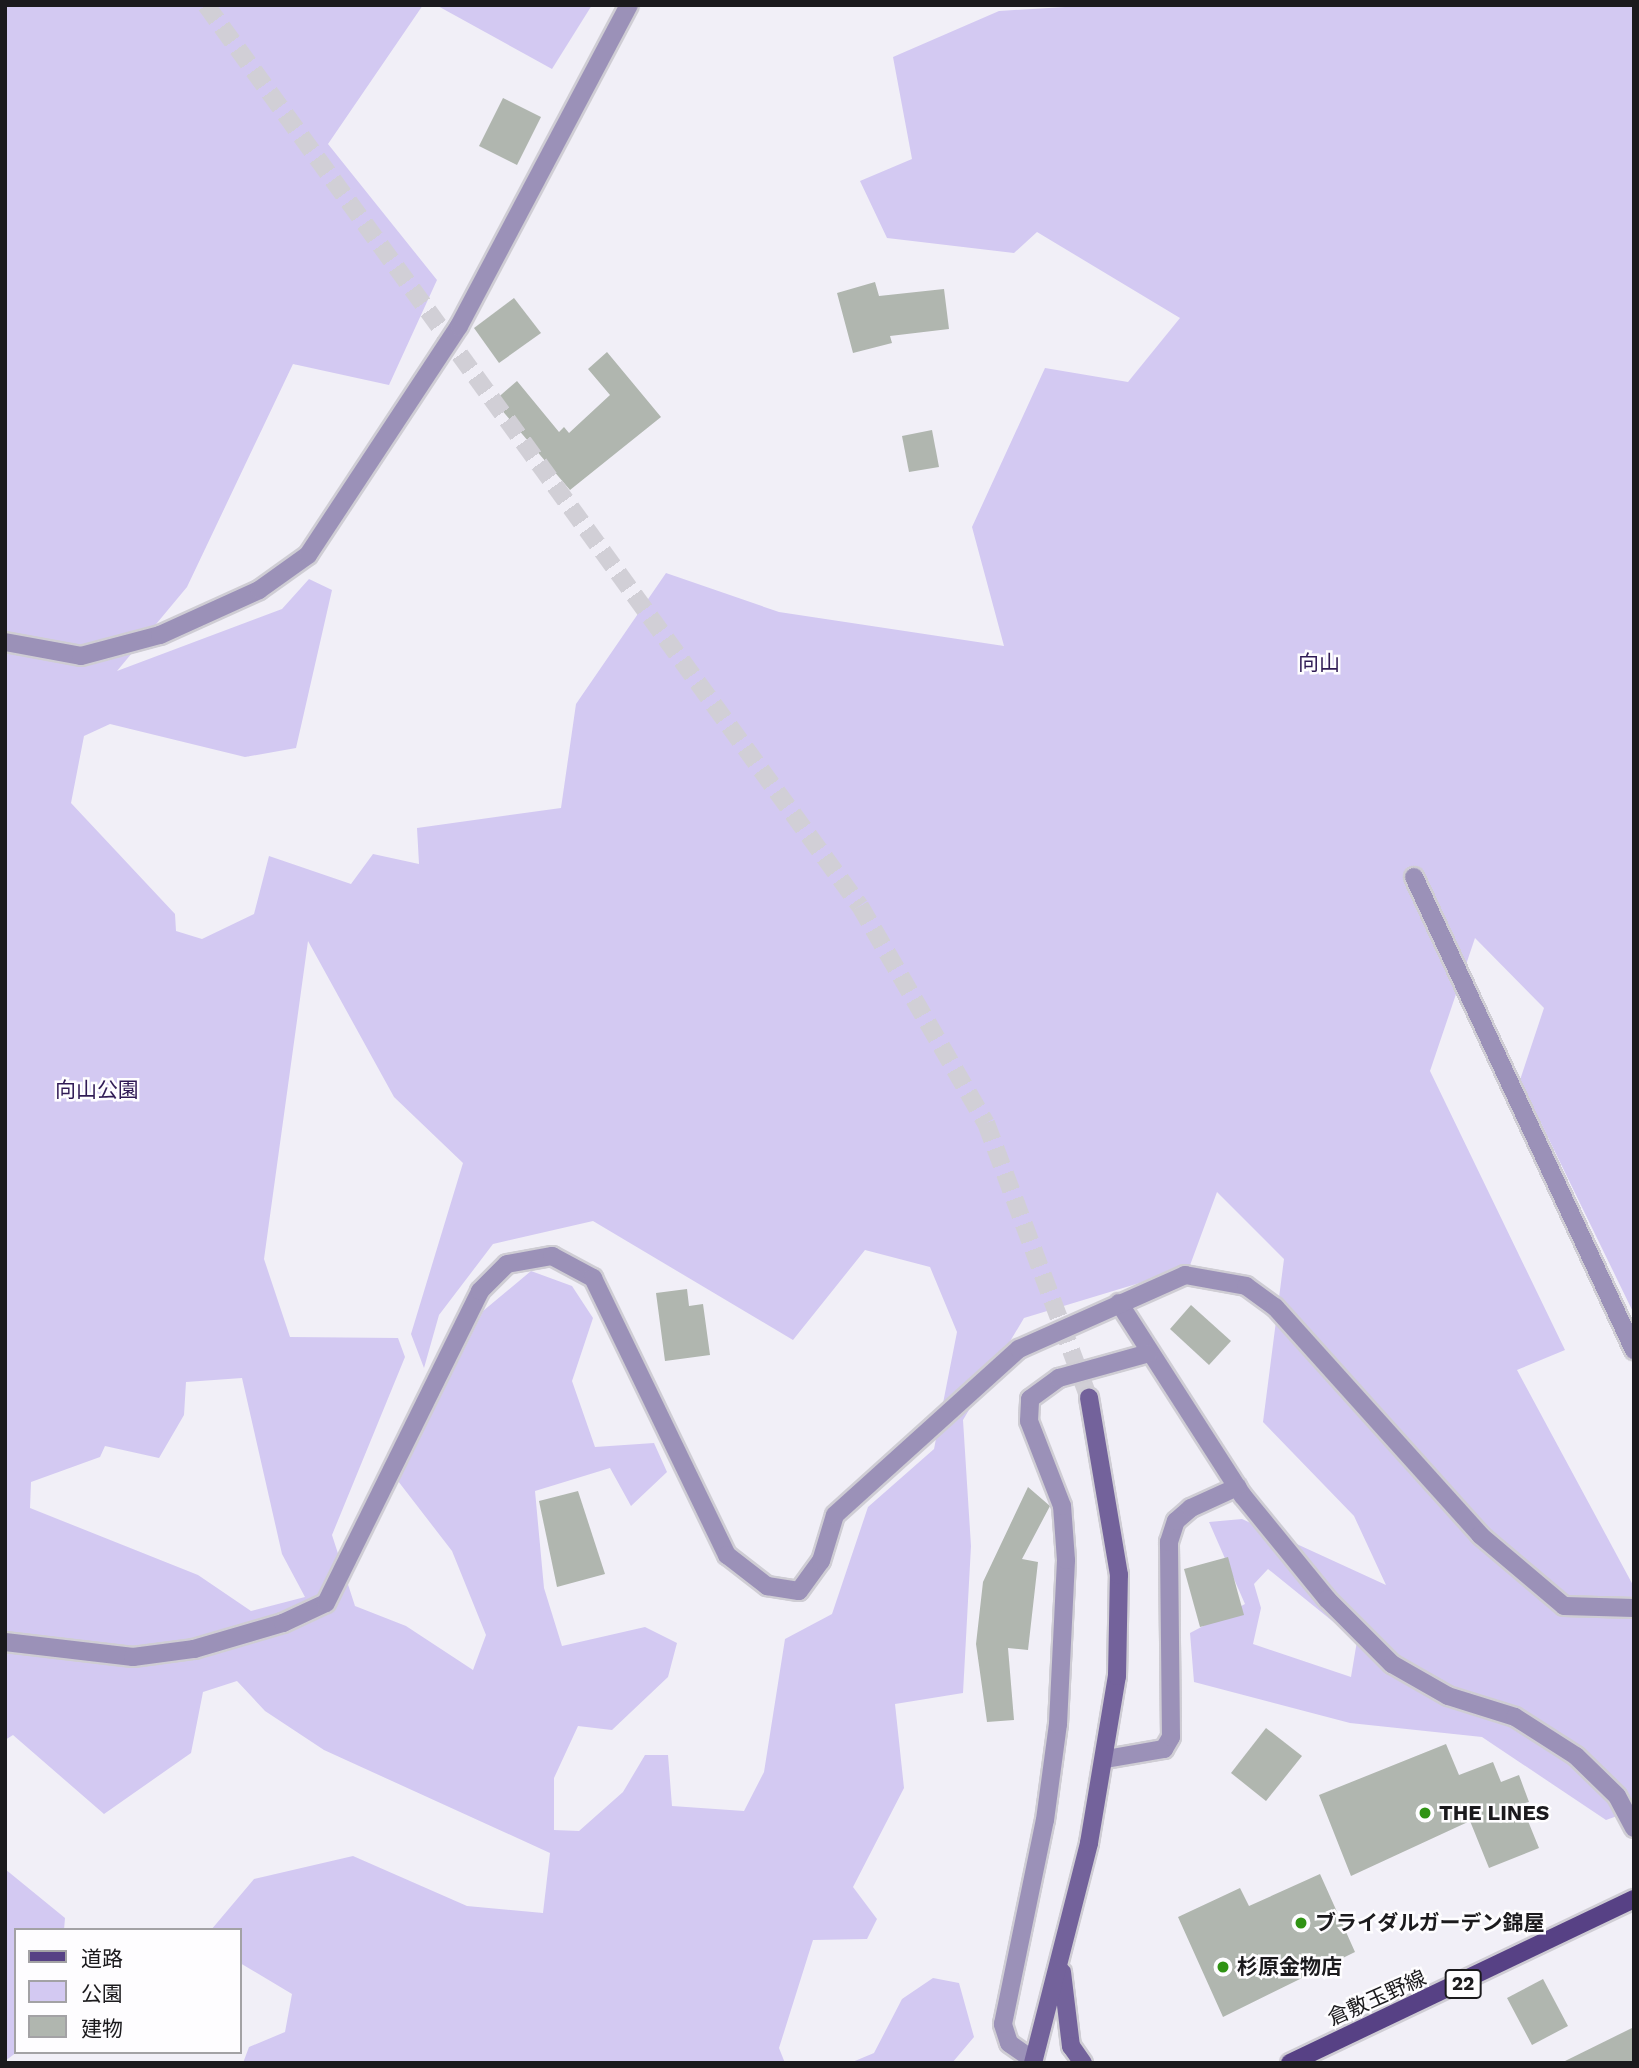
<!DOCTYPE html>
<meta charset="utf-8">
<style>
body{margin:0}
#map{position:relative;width:1639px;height:2068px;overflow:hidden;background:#f1eff7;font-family:"Work Sans","Noto Sans JP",sans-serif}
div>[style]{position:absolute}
.green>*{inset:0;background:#d3c9f2}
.building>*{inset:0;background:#b0b6af}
.secondary-tunnel>*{height:18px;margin-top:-9px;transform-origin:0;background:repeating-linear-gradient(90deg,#d1cfd6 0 18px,transparent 0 27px)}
.roads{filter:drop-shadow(2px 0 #cfcdd4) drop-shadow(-2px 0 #cfcdd4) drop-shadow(0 2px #cfcdd4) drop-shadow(0 -2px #cfcdd4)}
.street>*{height:18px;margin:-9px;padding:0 9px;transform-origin:9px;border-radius:9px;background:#9b91b8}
.secondary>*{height:18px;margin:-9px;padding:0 9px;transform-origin:9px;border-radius:9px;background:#73629b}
.primary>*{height:18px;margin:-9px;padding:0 9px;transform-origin:9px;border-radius:9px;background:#574185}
.dots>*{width:19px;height:19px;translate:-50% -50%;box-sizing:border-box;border:4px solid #fefdff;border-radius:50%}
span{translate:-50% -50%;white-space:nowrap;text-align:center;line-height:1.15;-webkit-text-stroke:5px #fefdff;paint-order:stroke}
.shield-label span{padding:2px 5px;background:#fefdff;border:2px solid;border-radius:5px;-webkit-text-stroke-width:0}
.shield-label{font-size:19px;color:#1b1a1d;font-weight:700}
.park-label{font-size:21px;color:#301b55}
.poi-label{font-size:21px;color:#1b1a1d;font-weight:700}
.left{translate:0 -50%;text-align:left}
.street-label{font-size:21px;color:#1b1a1d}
.frame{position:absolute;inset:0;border:7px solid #1b1a1d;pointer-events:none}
.legend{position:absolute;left:14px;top:1928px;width:228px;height:126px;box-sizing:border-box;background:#fefdff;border:2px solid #a3a2a5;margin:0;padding:9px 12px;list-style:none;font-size:21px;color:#1b1a1d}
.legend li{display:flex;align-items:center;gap:14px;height:35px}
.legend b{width:35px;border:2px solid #a3a2a5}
</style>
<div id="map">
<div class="green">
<i style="clip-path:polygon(evenodd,5px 5px,423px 5px,328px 144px,437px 280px,389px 385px,293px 364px,187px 587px,117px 671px,282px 609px,309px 579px,332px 590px,296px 748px,245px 757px,110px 724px,84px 736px,71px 803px,175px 914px,176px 931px,202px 939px,254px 914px,269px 856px,351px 884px,373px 854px,419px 864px,417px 828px,561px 808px,576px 704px,666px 573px,779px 612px,1004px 646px,972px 527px,1045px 368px,1128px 382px,1180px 318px,1037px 232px,1014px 253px,887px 238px,860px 181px,912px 159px,893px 57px,999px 11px,1098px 5px,1634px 5px,1634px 1314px,1520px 1080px,1544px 1008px,1475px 938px,1430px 1071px,1565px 1350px,1517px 1370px,1634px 1587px,1634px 1810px,1606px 1820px,1482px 1737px,1350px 1723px,1194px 1682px,1190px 1633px,1245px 1604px,1209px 1522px,1242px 1519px,1386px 1585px,1354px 1516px,1263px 1422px,1284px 1259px,1217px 1192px,1189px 1268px,1024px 1318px,963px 1420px,971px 1546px,963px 1693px,895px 1704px,904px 1788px,853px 1887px,877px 1919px,867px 1939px,813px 1940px,779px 2048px,785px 2063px,243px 2063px,249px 2047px,285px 2032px,292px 1994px,240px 1963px,240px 1930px,211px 1930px,254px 1879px,353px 1856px,467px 1906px,543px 1913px,550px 1853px,324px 1750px,265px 1711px,237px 1681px,203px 1692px,191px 1753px,104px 1814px,13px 1735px,5px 1740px,5px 5px,308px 941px,394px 1097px,463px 1163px,411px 1334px,424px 1368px,439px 1315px,493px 1244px,593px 1221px,793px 1340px,865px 1250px,930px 1267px,957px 1332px,934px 1449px,868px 1507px,832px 1614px,785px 1639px,764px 1772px,744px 1811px,672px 1806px,668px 1755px,645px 1755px,623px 1792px,579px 1831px,554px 1830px,554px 1778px,578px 1726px,612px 1730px,668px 1677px,677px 1643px,645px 1627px,562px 1646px,544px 1588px,535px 1491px,610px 1468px,631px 1506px,667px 1472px,654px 1443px,595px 1447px,572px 1381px,593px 1318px,572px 1286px,531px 1271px,483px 1311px,398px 1481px,452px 1551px,486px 1635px,473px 1670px,406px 1626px,355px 1606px,332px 1535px,405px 1357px,398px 1338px,290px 1337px,264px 1259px,308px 941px,5px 5px,242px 1378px,282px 1554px,305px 1597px,251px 1611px,198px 1575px,30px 1508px,31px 1482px,100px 1457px,105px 1446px,159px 1458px,184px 1415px,186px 1382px,242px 1378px,5px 5px,1268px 1569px,1357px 1641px,1351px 1677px,1253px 1644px,1261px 1608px,1254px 1584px,1268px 1569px)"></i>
<i style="clip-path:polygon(436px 5px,592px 5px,552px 69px)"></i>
<i style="clip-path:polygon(5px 1869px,65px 1918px,64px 1930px,16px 1930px,17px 2052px,5px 2061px)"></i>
<i style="clip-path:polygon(933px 1978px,959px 1983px,974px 2037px,952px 2063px,850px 2063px,874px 2053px,902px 1999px)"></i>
</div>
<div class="building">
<i style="clip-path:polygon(503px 98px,541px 117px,517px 165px,479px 146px)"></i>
<i style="clip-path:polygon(875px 282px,879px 296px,944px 289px,949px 329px,890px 336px,892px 343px,853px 353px,837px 293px)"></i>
<i style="clip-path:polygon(514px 298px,541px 333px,499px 363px,474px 328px)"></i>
<i style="clip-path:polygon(607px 352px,661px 417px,570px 490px,494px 401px,517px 381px,559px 432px,564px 427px,569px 433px,610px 395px,588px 369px)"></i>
<i style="clip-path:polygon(932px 430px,939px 467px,909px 472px,902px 436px)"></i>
<i style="clip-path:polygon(687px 1289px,689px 1306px,703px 1304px,710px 1355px,665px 1361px,656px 1293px)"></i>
<i style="clip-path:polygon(1191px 1305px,1231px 1341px,1209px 1365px,1170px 1329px)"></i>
<i style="clip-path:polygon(1028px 1487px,1050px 1506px,1022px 1559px,1038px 1562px,1028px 1650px,1008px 1648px,1014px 1720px,987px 1722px,976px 1644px,983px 1582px)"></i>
<i style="clip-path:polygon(578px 1491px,605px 1574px,557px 1587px,539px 1501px)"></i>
<i style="clip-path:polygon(1228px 1557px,1244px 1615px,1200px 1627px,1184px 1569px)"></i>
<i style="clip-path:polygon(1266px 1728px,1302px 1756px,1266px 1801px,1231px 1773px)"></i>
<i style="clip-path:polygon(1446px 1744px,1459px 1775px,1493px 1762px,1501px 1782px,1519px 1775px,1529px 1802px,1521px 1804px,1539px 1848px,1489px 1868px,1470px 1821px,1351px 1876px,1319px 1795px)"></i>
<i style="clip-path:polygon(1320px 1874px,1355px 1952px,1223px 2017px,1178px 1917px,1240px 1888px,1249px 1906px)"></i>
<i style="clip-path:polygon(1543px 1979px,1568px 2026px,1532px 2045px,1507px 1998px)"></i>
<i style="clip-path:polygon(1634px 2027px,1634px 2063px,1561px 2063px)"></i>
</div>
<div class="secondary-tunnel">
<i style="left:206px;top:5px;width:1113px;rotate:54.03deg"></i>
<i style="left:860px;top:906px;width:251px;rotate:59.9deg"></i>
<i style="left:986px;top:1123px;width:294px;rotate:69.5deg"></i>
</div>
<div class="roads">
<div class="street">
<i style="left:5px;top:642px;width:77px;rotate:10.4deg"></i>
<i style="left:81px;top:656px;width:82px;rotate:-14.9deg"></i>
<i style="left:160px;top:635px;width:109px;rotate:-24.4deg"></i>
<i style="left:259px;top:590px;width:60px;rotate:-35.5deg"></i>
<i style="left:308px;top:555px;width:274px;rotate:-56.6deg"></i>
<i style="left:459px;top:326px;width:363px;rotate:-62.1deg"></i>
<i style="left:1414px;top:877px;width:522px;rotate:65.06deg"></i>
<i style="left:1119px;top:1303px;width:229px;rotate:57.3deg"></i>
<i style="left:1243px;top:1496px;width:133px;rotate:50.8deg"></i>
<i style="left:1327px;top:1599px;width:92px;rotate:45deg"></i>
<i style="left:1392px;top:1664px;width:64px;rotate:29.7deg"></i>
<i style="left:1448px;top:1696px;width:70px;rotate:17.4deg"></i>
<i style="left:1515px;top:1717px;width:72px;rotate:32.6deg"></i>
<i style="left:1576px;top:1756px;width:57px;rotate:44.3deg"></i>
<i style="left:1617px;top:1796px;width:36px;rotate:62deg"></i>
<i style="left:5px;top:1642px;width:129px;rotate:6.7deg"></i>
<i style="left:133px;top:1657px;width:62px;rotate:-7.5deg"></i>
<i style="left:194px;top:1649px;width:93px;rotate:-16.3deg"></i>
<i style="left:283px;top:1623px;width:47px;rotate:-24.9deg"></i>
<i style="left:326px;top:1603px;width:348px;rotate:-63.7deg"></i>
<i style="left:480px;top:1291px;width:38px;rotate:-45deg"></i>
<i style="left:507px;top:1264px;width:46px;rotate:-10.1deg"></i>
<i style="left:552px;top:1256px;width:47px;rotate:28.2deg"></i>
<i style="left:593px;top:1278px;width:308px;rotate:64.2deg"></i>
<i style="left:727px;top:1555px;width:51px;rotate:37.8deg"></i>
<i style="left:767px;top:1586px;width:32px;rotate:9deg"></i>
<i style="left:799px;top:1591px;width:37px;rotate:-54deg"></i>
<i style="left:821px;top:1561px;width:48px;rotate:-73.1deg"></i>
<i style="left:835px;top:1515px;width:248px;rotate:-42.1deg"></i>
<i style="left:1019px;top:1349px;width:182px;rotate:-24deg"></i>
<i style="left:1185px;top:1275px;width:62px;rotate:10.2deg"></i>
<i style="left:1246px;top:1286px;width:36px;rotate:36deg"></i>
<i style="left:1275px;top:1307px;width:307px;rotate:48deg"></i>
<i style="left:1480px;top:1535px;width:110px;rotate:40.2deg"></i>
<i style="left:1564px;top:1606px;width:70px;rotate:1.6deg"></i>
<i style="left:1106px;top:1759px;width:59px;rotate:-9.8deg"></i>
<i style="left:1164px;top:1749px;width:14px;rotate:-60deg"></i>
<i style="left:1171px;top:1737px;width:195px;rotate:-90.6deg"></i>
<i style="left:1169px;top:1542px;width:22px;rotate:-72deg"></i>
<i style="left:1176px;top:1521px;width:20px;rotate:-41deg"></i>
<i style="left:1191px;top:1508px;width:51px;rotate:-24.5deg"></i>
<i style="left:1033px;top:2060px;width:29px;rotate:-145deg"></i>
<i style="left:1009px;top:2043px;width:20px;rotate:-108deg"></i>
<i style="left:1003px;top:2024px;width:208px;rotate:-78.4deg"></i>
<i style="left:1045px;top:1820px;width:97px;rotate:-82.3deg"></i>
<i style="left:1058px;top:1724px;width:164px;rotate:-87.2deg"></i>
<i style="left:1066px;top:1560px;width:54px;rotate:-94.2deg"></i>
<i style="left:1062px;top:1506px;width:91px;rotate:-111.2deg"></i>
<i style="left:1029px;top:1421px;width:22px;rotate:-87deg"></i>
<i style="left:1030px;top:1399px;width:36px;rotate:-36deg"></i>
<i style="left:1059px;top:1378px;width:93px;rotate:-15.5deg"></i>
</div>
<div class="secondary">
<i style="left:1062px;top:1972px;width:75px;rotate:83.1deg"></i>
<i style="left:1071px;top:2046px;width:21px;rotate:55deg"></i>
<i style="left:1033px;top:2063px;width:227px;rotate:-75.7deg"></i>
<i style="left:1089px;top:1843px;width:169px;rotate:-80.5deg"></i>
<i style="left:1117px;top:1676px;width:101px;rotate:-88.9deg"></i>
<i style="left:1119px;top:1575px;width:180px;rotate:-99.6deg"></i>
</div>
<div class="primary">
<i style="left:1290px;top:2063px;width:381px;rotate:-25.5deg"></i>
</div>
</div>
<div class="dots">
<i style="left:1425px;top:1813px;background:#309314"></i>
<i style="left:1301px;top:1923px;background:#309314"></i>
<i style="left:1223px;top:1967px;background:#309314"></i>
</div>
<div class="shield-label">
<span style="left:1463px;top:1984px">22</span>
</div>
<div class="park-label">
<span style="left:1319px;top:663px">向山</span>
<span style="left:97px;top:1090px">向山公園</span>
</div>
<div class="poi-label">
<span class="left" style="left:1439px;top:1813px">THE LINES</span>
<span class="left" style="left:1315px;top:1923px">ブライダルガーデン錦屋</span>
<span class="left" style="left:1237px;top:1967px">杉原金物店</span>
</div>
<div class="street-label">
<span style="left:1377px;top:1998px;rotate:-24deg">倉敷玉野線</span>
</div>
<div class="frame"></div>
<ul class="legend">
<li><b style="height:9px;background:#574185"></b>道路</li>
<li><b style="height:19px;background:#d3c9f2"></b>公園</li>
<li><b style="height:19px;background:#b0b6af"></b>建物</li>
</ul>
</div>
